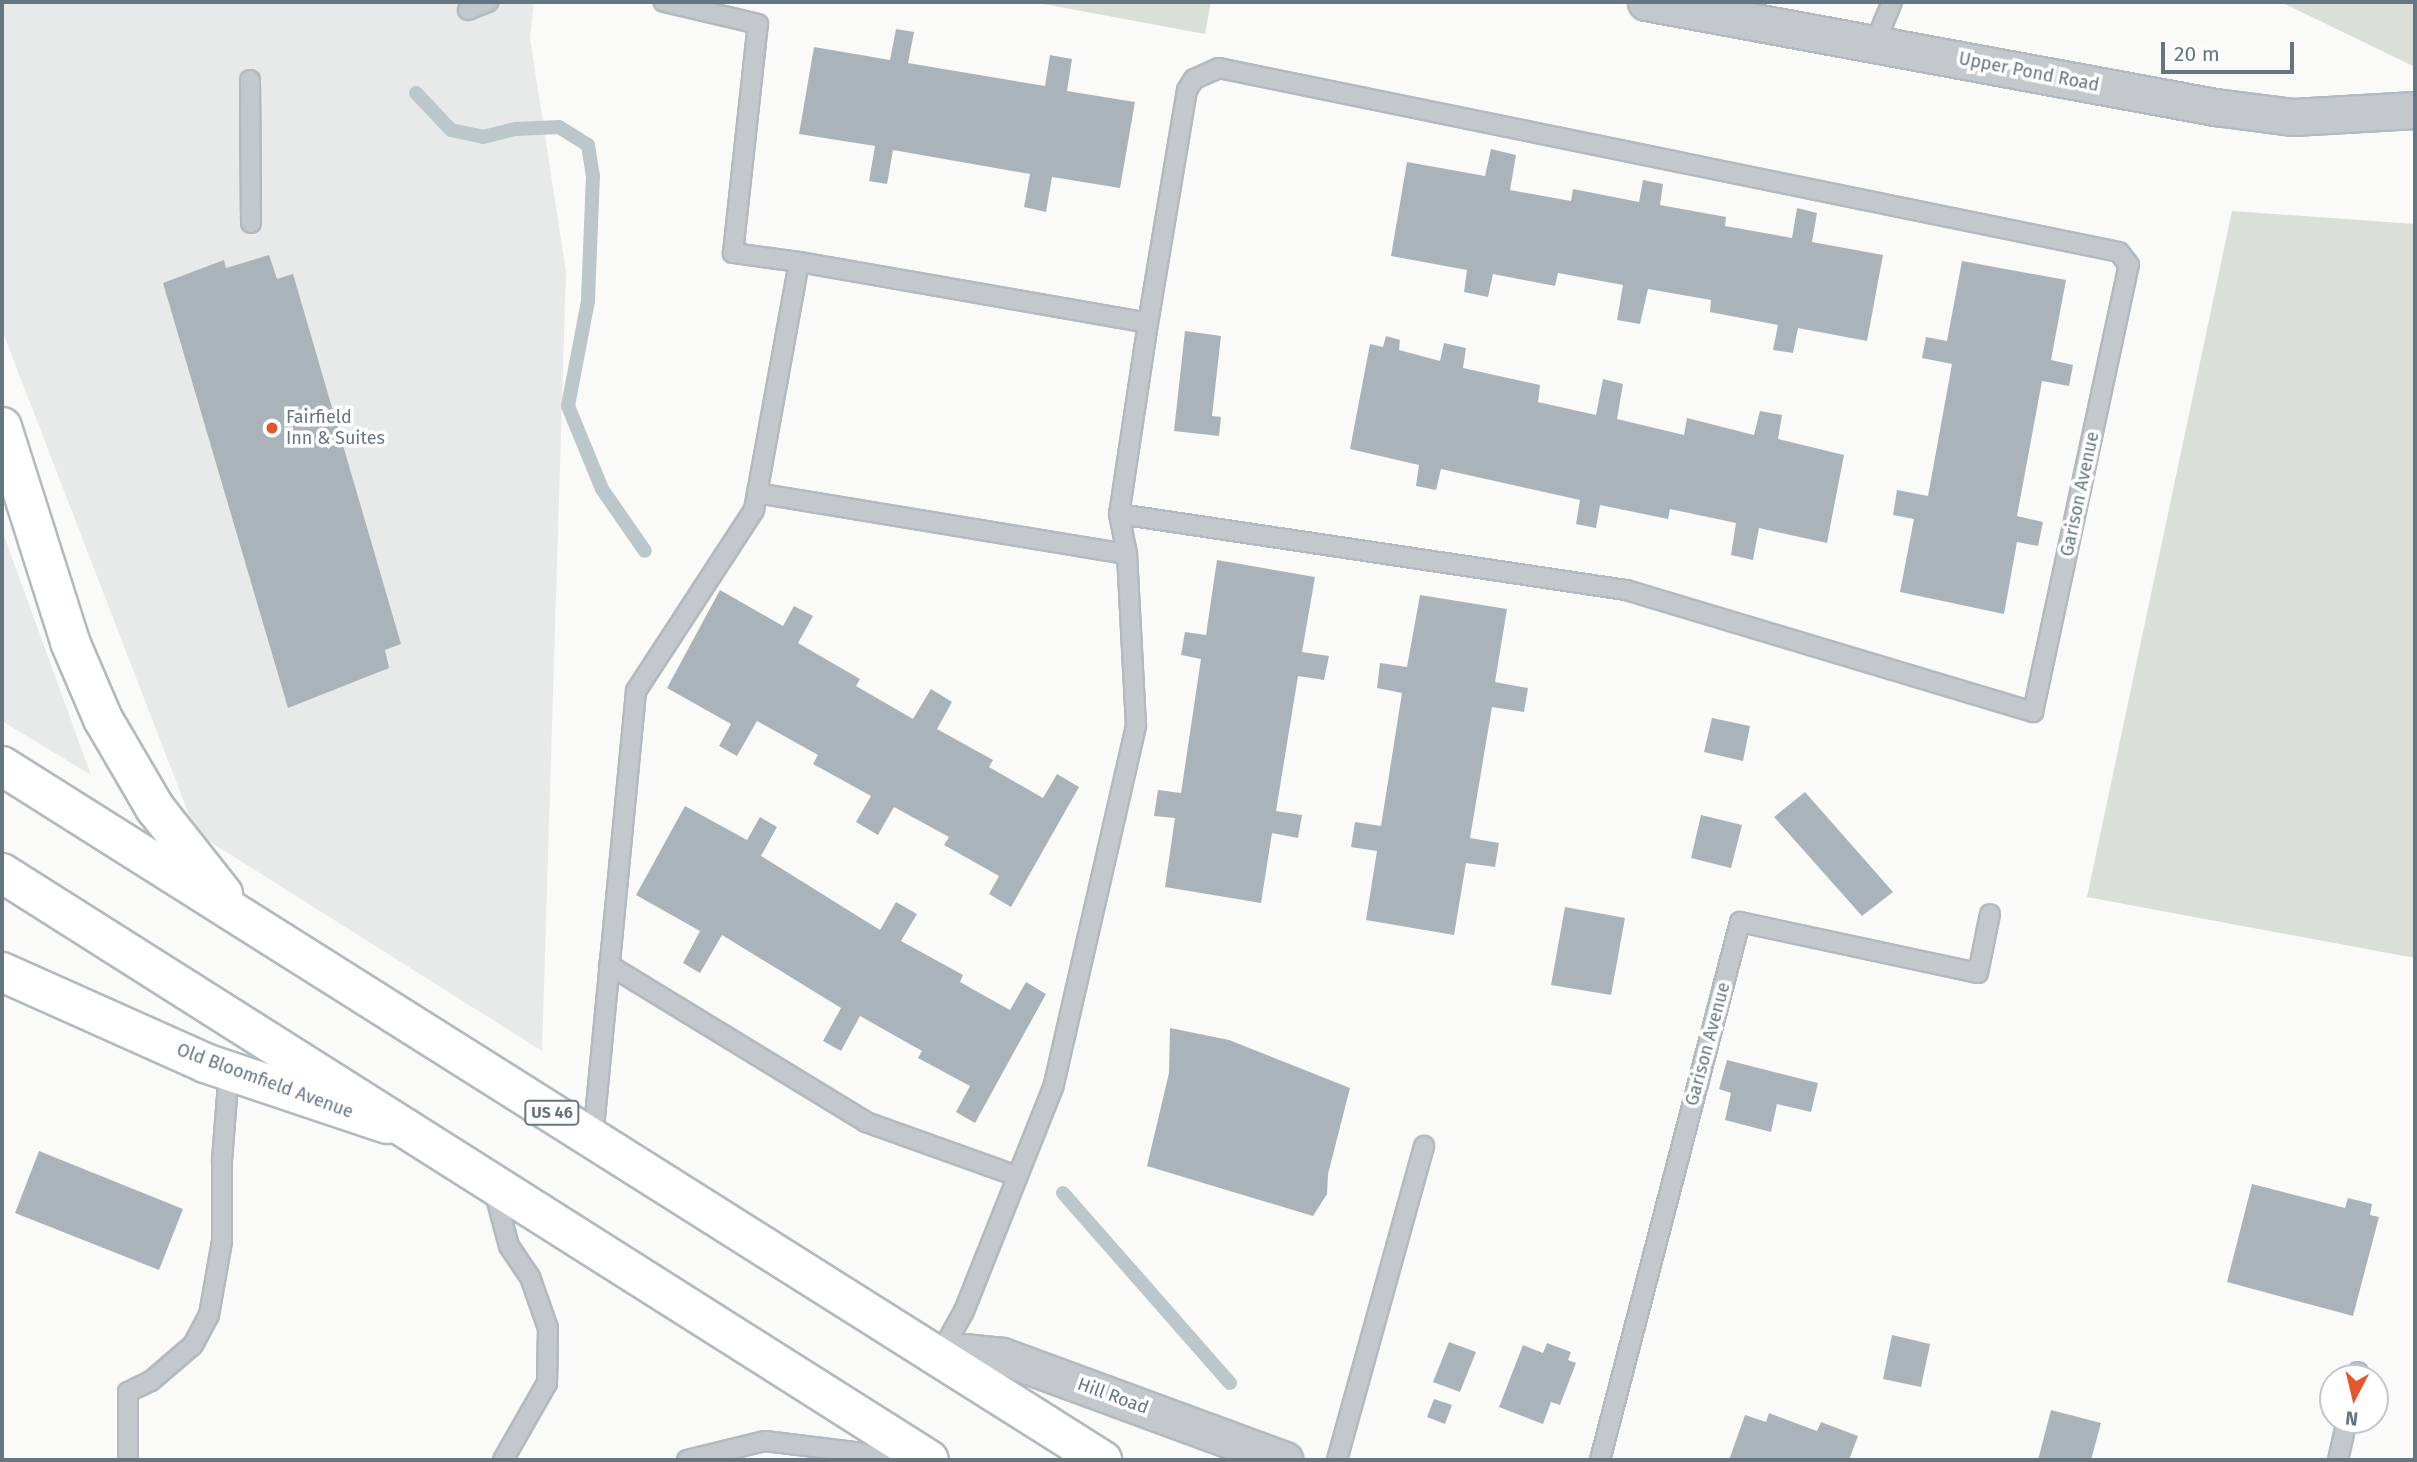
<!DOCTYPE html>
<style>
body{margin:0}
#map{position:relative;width:2417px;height:1462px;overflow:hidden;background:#fafaf8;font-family:"Fira Sans",sans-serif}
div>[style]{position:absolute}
.built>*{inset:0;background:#e8e9e9}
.green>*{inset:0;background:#dadfd7}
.stream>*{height:14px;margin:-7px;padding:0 7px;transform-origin:7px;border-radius:7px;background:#bbc7cb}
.building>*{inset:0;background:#aab3b9}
.roads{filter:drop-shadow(2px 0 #b3babf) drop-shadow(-2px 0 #b3babf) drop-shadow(0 2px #b3babf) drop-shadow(0 -2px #b3babf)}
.lane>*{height:18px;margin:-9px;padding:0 9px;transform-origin:9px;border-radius:9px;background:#c3c8cc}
.street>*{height:35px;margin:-17.5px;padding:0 17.5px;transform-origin:17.5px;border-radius:17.5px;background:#c3c8cc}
.secondary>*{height:38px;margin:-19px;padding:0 19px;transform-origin:19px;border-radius:19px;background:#fff}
.highway>*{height:38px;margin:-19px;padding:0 19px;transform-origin:19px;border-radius:19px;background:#fff}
.dots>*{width:19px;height:19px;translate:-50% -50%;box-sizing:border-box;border:4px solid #fff;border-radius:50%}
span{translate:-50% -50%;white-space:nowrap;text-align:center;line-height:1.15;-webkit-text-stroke:7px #fff;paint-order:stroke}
.shield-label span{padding:2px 5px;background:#fff;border:2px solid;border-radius:5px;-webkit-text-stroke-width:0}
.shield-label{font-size:16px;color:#657683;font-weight:700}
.street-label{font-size:18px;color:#657683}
.poi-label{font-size:18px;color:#657683}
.left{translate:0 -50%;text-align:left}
.frame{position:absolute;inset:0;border:4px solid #657683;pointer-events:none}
.north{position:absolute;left:2319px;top:1364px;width:70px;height:70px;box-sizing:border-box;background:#fff;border:2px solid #c1c8cd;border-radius:50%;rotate:187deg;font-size:19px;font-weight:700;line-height:28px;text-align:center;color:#657683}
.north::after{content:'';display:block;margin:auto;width:24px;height:32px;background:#e4572e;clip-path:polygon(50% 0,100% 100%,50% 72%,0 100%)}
.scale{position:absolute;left:2161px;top:42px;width:133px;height:32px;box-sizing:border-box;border:4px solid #657683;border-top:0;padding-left:9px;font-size:21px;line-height:24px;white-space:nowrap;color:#657683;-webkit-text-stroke:5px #fff;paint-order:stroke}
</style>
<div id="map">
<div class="built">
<i style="clip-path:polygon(2px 2px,534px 2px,530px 38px,566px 272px,542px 1051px,196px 833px,2px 330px)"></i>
<i style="clip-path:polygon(2px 530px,91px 775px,2px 721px)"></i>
</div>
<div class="green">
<i style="clip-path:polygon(1033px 2px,1211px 2px,1205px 34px)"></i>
<i style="clip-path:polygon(2281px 2px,2415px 2px,2415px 67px)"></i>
<i style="clip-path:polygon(2232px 211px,2415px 224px,2415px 958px,2087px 897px)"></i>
</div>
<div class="stream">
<i style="left:416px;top:93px;width:51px;rotate:46.6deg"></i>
<i style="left:451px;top:130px;width:33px;rotate:12deg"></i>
<i style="left:483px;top:137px;width:34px;rotate:-14deg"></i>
<i style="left:516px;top:129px;width:43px;rotate:-2.7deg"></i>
<i style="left:559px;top:127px;width:34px;rotate:32deg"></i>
<i style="left:588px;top:145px;width:30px;rotate:81deg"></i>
<i style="left:593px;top:175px;width:126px;rotate:92.3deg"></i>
<i style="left:588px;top:301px;width:107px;rotate:100.8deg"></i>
<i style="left:568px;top:406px;width:90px;rotate:67.7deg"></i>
<i style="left:602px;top:489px;width:75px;rotate:55.3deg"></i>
<i style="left:1063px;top:1193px;width:253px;rotate:48.7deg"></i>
</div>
<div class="building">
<i style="clip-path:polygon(896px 29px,914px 32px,908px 63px,1045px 86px,1050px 55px,1072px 59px,1067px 91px,1135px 102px,1120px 188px,1052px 177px,1046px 212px,1024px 207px,1030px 174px,893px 150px,887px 184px,869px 181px,875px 146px,799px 134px,814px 47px,890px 60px)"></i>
<i style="clip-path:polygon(1491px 149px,1516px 155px,1510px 190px,1571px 201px,1573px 189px,1639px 202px,1643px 180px,1663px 184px,1660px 205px,1726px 217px,1725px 226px,1792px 238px,1797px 208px,1817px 213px,1812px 242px,1883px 255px,1867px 341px,1798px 328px,1793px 353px,1773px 350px,1778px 325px,1710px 312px,1711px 300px,1648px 289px,1640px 324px,1617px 320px,1623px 285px,1558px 273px,1555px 286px,1493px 274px,1488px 297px,1464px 292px,1467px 270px,1391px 256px,1407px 162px,1485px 176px)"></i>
<i style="clip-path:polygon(269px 255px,277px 279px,293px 274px,401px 644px,385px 650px,389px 668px,288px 708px,163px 283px,224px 260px,226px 268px)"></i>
<i style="clip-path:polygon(1962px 261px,2066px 280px,2051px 360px,2073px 365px,2069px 386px,2042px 381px,2017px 516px,2043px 522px,2038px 546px,2017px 542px,2004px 614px,1900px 592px,1914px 519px,1893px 515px,1897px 490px,1928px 496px,1952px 364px,1922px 358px,1926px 337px,1947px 341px)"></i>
<i style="clip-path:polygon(1185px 331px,1221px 336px,1212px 416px,1221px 417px,1219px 436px,1174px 431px)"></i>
<i style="clip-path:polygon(1386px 336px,1400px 340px,1399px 350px,1440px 361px,1444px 343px,1466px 348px,1463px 368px,1540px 385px,1538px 402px,1596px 415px,1603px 379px,1623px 384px,1617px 419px,1684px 435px,1687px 418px,1754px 435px,1760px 411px,1782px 415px,1778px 439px,1844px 455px,1827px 543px,1759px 528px,1753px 560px,1731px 555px,1736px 523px,1670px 509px,1668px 519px,1600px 505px,1596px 528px,1576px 524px,1580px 500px,1441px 469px,1436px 490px,1416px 486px,1419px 465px,1350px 449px,1370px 344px,1383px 347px)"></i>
<i style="clip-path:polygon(1217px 560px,1315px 577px,1302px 652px,1329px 656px,1324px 680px,1298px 676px,1276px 811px,1302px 815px,1298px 838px,1272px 833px,1261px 903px,1165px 887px,1175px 818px,1154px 816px,1158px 790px,1181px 793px,1201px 659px,1181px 655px,1185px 632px,1206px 635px)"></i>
<i style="clip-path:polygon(720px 590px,783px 626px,794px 606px,813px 616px,798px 643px,860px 679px,856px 686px,913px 719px,931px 689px,952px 702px,937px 729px,993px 760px,989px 767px,1043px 798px,1057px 774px,1079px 787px,1011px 907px,989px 894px,999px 876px,944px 845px,949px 837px,894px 807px,878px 835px,856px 822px,871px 796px,813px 764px,818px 755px,757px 721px,737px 756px,719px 746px,731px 724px,667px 688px)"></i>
<i style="clip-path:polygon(1420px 595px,1507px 609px,1495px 682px,1528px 688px,1524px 712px,1492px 707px,1470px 838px,1499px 843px,1495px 867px,1466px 863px,1454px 935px,1366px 920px,1377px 851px,1351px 847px,1355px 822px,1381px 826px,1402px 693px,1377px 688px,1380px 663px,1407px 667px)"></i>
<i style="clip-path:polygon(1712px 718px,1750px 726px,1743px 761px,1704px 752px)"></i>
<i style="clip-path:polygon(1805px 792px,1893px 892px,1862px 916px,1774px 817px)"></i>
<i style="clip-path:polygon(685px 806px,747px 840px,760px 817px,777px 827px,761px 856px,880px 930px,896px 902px,917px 914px,901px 941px,963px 975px,960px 982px,1010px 1010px,1026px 982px,1046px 994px,975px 1123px,956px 1112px,970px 1086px,918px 1058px,922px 1051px,860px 1016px,841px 1051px,823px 1041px,841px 1008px,722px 935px,700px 973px,683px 963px,700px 931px,636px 895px)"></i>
<i style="clip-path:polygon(1701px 815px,1742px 825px,1731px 868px,1691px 858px)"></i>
<i style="clip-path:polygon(1565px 907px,1625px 918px,1611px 995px,1551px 985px)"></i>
<i style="clip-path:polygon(1170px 1028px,1229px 1040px,1350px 1088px,1328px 1174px,1327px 1194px,1313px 1216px,1147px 1166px,1169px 1073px)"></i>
<i style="clip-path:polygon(1727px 1060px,1818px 1083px,1811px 1112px,1777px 1104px,1771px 1132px,1725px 1120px,1731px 1093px,1719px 1089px)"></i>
<i style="clip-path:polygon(39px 1151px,183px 1209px,159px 1270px,15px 1213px)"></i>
<i style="clip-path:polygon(2252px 1184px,2345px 1208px,2348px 1198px,2372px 1204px,2370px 1215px,2379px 1217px,2353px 1316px,2227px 1282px)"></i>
<i style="clip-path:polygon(1892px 1335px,1930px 1344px,1921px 1387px,1883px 1379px)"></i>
<i style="clip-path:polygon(1449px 1342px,1476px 1352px,1460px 1392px,1433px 1382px)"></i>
<i style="clip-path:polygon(1547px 1343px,1571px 1352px,1568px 1360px,1576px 1363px,1560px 1405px,1551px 1402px,1543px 1424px,1499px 1407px,1523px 1345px,1543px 1353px)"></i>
<i style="clip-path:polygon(1434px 1399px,1452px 1405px,1445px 1424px,1427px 1417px)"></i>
<i style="clip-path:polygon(2051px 1410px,2101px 1423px,2091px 1460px,2038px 1460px)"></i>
<i style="clip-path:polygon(1769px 1413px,1817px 1431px,1821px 1422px,1858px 1436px,1849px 1460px,1729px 1460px,1745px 1415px,1766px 1422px)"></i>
</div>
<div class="roads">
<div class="lane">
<i style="left:468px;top:10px;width:22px;rotate:-22deg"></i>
<i style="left:1875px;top:43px;width:44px;rotate:-67.5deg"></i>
<i style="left:250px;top:80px;width:143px;rotate:89.6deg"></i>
<i style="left:799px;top:262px;width:354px;rotate:9.9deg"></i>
<i style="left:1148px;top:323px;width:193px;rotate:98.6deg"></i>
<i style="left:1119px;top:514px;width:41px;rotate:78.7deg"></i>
<i style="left:757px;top:493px;width:375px;rotate:9.4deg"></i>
<i style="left:1127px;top:554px;width:172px;rotate:87deg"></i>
<i style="left:1136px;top:726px;width:368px;rotate:102.9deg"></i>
<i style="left:1054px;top:1085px;width:243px;rotate:111.7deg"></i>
<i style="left:964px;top:1311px;width:51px;rotate:119.1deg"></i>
<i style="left:1119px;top:514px;width:513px;rotate:8.53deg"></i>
<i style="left:1626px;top:590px;width:425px;rotate:16.7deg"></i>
<i style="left:2033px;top:712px;width:457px;rotate:-77.9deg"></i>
<i style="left:2129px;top:265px;width:16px;rotate:-128deg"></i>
<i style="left:2119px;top:252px;width:919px;rotate:-168.45deg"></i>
<i style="left:1219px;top:68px;width:27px;rotate:156deg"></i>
<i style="left:1194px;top:79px;width:13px;rotate:122deg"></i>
<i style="left:1187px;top:90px;width:236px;rotate:99.5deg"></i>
<i style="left:609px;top:965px;width:301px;rotate:31.4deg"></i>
<i style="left:866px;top:1122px;width:160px;rotate:19.7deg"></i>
<i style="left:593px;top:1138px;width:449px;rotate:-84.5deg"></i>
<i style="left:636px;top:691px;width:216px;rotate:-56.9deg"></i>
<i style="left:754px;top:510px;width:252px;rotate:-79.7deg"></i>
<i style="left:799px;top:262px;width:67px;rotate:-172.2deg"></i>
<i style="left:733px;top:253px;width:230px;rotate:-83.8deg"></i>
<i style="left:758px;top:24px;width:97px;rotate:-166.8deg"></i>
<i style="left:494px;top:1190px;width:58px;rotate:75deg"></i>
<i style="left:509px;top:1246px;width:37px;rotate:56deg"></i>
<i style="left:530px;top:1277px;width:54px;rotate:70.6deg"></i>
<i style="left:548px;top:1328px;width:55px;rotate:91deg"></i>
<i style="left:547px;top:1383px;width:89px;rotate:119.7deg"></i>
<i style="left:2357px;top:1378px;width:6px;rotate:-81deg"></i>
<i style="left:128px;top:1460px;width:68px;rotate:-90deg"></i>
<i style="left:128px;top:1392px;width:25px;rotate:-26deg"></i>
<i style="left:151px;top:1381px;width:55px;rotate:-40.6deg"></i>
<i style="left:193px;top:1345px;width:34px;rotate:-62deg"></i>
<i style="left:209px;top:1315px;width:75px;rotate:-80deg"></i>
<i style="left:222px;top:1241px;width:81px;rotate:-90deg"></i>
<i style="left:222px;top:1160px;width:89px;rotate:-85.5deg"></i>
<i style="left:687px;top:1460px;width:80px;rotate:-13.7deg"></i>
<i style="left:765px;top:1441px;width:147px;rotate:7deg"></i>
<i style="left:1337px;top:1460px;width:326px;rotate:-74.5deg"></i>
<i style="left:1600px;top:1460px;width:556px;rotate:-75.41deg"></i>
<i style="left:1740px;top:922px;width:243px;rotate:12.1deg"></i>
<i style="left:1978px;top:973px;width:60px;rotate:-78.5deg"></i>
<i style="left:2338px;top:1460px;width:41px;rotate:-77.3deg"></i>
</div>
<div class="street">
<i style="left:1646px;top:2px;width:579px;rotate:10.46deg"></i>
<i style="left:2215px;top:107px;width:79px;rotate:7.3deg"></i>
<i style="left:2293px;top:117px;width:122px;rotate:-3.3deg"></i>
<i style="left:939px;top:1356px;width:25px;rotate:-9deg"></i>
<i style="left:964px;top:1352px;width:38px;rotate:6deg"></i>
<i style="left:1002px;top:1356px;width:301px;rotate:20.2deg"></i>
</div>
<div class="secondary">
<i style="left:2px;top:972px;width:222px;rotate:24.1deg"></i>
<i style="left:205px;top:1063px;width:192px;rotate:18.5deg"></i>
</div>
<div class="highway">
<i style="left:2px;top:427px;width:225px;rotate:72.4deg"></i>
<i style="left:70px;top:642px;width:84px;rotate:66.8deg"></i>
<i style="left:103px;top:719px;width:103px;rotate:59.7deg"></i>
<i style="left:155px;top:808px;width:110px;rotate:51.7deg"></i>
<i style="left:2px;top:766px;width:1301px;rotate:32.25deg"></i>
<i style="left:2px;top:873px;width:1097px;rotate:32.34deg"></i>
</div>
</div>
<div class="dots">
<i style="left:272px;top:428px;background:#e4572e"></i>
</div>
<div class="shield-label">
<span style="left:552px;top:1113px">US 46</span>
</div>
<div class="street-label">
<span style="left:2029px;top:72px;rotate:11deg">Upper Pond Road</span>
<span style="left:2080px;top:494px;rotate:-78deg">Garison Avenue</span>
<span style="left:1708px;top:1044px;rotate:-75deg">Garison Avenue</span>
<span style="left:265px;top:1081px;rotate:20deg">Old Bloomfield Avenue</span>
<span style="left:1113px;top:1396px;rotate:20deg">Hill Road</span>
</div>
<div class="poi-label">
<span class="left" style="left:286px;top:428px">Fairfield<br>Inn &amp; Suites</span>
</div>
<div class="frame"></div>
<div class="north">N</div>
<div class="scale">20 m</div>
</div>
